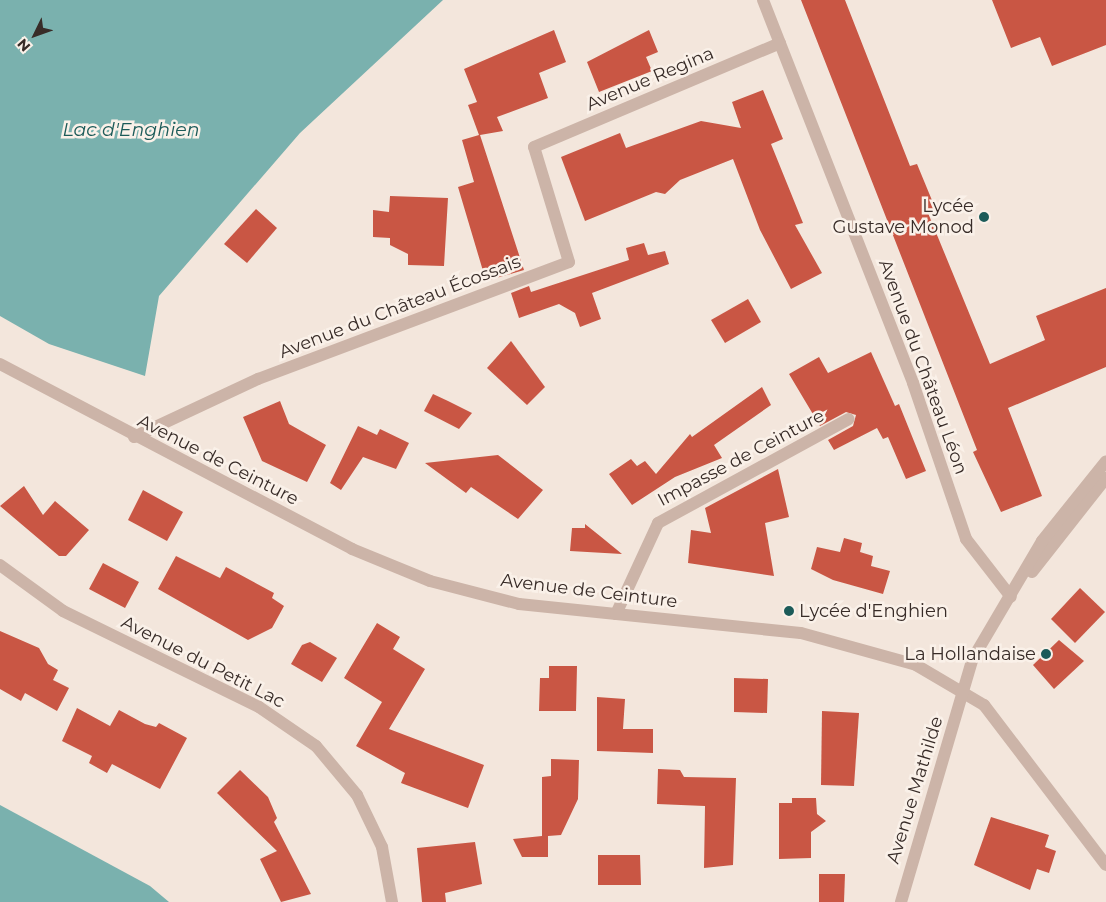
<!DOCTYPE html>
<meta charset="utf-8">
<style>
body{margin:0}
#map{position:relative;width:1106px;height:902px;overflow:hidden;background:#f3e6dc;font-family:Montserrat,sans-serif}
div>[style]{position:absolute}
.water>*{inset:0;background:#7ab1ae}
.building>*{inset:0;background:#c95644}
.minor>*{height:12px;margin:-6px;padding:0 6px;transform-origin:6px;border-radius:6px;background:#ccb4a8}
.dots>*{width:14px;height:14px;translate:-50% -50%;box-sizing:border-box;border:2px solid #faf1e9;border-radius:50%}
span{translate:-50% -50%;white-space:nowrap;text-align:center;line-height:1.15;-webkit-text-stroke:5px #faf1e9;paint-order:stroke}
.street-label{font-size:18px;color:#382c28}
.poi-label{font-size:18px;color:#382c28}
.right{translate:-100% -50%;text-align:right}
.left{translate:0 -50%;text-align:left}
.water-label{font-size:19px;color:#1c5b59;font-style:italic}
.north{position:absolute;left:10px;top:10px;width:50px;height:50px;-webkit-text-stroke:4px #faf1e9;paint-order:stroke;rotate:228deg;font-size:14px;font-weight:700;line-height:20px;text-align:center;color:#382c28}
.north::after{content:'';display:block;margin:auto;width:18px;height:22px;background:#382c28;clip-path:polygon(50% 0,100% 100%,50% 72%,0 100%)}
</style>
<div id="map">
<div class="water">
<i style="clip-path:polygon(0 0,443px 0,300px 133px,159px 296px,145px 376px,49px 344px,0 316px)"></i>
<i style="clip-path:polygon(0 805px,150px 886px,169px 902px,0 902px)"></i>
</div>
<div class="building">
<i style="clip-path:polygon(801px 0,845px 0,910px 166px,917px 164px,936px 210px,928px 213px,990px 364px,1045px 340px,1036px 316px,1106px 288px,1106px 367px,1008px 408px,1042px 496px,1001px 512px,973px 452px,977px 450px)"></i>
<i style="clip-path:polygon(992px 0,1106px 0,1106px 45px,1052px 66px,1040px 37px,1011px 48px)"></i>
<i style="clip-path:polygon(554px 30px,566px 62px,539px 73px,548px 98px,497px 117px,503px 131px,480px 135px,524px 270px,486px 281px,458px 187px,474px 182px,462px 140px,479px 135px,468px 105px,477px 102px,464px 69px)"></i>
<i style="clip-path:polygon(649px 30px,658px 52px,646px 57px,652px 71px,599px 92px,587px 62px)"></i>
<i style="clip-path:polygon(763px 90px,783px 139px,771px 144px,803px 223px,795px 225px,822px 273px,791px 289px,760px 230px,733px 159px,680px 180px,665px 194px,656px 192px,585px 221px,561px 157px,620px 133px,626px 148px,701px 121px,741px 128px,732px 102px)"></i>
<i style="clip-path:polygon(390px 196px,448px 198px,444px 266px,408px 265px,408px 254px,390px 245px,390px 238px,373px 237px,373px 210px,389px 212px)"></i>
<i style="clip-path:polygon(256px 209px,277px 228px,247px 263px,224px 244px)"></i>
<i style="clip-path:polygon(644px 243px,648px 255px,665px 251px,669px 264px,592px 293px,601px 319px,580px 327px,575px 313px,559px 304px,519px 318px,511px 293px,529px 286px,531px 292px,629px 260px,626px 248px)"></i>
<i style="clip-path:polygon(748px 299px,761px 322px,725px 343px,711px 320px)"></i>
<i style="clip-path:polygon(511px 341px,545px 387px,527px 405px,487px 368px)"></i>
<i style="clip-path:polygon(871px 352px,895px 406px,899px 404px,926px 471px,906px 479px,888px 437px,883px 439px,877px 428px,834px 450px,828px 440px,853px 426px,856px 415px,846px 412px,820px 426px,789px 374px,819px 357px,828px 373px)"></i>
<i style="clip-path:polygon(762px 387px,771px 405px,714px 445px,722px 458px,675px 477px,632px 505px,609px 474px,631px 459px,637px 466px,645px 461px,656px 474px,690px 434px,692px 437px)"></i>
<i style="clip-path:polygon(433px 394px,448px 401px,472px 413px,459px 429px,424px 411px)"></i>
<i style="clip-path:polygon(280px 401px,289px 424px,326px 445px,307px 482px,262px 461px,243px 417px)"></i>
<i style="clip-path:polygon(358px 426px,377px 435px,380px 429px,409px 443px,396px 469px,363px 457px,341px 490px,330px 483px)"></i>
<i style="clip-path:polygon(498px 455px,543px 490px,518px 519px,471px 487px,466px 493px,425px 463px)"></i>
<i style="clip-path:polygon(778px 469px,789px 517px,765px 523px,774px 576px,688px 563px,691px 530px,711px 533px,705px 508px)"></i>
<i style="clip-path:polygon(24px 486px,43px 515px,55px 501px,89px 530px,66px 556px,59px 556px,0 506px)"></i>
<i style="clip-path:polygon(143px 490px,183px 512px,167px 541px,128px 520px)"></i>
<i style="clip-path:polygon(585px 524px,600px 536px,622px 554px,570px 551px,572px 528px,585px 528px)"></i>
<i style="clip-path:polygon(844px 538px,862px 543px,860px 552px,873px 556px,871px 566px,890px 571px,883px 594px,833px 580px,811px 569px,817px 547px,840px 552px)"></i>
<i style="clip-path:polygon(176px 556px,220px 578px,226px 567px,274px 593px,272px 598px,284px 606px,272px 628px,248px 640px,158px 589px)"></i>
<i style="clip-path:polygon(103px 563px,139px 582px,125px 608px,89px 589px)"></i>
<i style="clip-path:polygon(1080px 588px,1105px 612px,1075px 643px,1051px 619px)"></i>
<i style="clip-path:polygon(377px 623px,400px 637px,393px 649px,425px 669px,389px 729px,484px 765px,468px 808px,401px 783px,405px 773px,356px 746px,382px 702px,344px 678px)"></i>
<i style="clip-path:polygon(0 631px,39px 648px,48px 664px,58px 670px,53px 680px,69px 688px,57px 711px,25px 693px,21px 701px,0 689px)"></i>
<i style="clip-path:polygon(1059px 640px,1084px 661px,1054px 689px,1033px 665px)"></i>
<i style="clip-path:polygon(310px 642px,337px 658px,322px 682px,291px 664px,302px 645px)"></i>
<i style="clip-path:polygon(549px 666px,577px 666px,576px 711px,539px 711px,540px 678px,549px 678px)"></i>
<i style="clip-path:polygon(734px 678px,768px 679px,767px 713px,734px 712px)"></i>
<i style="clip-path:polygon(597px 697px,625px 699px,623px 729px,653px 729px,653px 753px,597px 751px)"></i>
<i style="clip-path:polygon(77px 708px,110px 726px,119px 710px,145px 724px,156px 727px,159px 723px,187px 738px,160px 789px,112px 764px,107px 773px,89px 763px,92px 756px,62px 741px)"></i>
<i style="clip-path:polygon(822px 711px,859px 713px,854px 786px,821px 785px)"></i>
<i style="clip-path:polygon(551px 759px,579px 760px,578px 799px,561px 835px,548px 836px,548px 857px,522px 857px,513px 839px,542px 836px,542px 777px,551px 776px)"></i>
<i style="clip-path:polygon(658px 769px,680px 770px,684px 777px,736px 778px,733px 865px,704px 868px,705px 806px,657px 804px)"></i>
<i style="clip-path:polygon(240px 770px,268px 797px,277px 818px,274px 822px,311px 894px,281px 902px,260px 859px,277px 851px,217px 793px)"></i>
<i style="clip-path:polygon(792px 798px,816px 798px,817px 814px,826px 821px,811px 832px,811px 858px,779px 859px,779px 803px,792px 803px)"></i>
<i style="clip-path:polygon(991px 817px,1049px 835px,1045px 847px,1056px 851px,1049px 873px,1037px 869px,1030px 890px,974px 865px)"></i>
<i style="clip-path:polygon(475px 842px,482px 884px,445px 893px,446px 902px,422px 902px,417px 848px)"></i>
<i style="clip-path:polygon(598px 855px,640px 855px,641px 885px,598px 885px)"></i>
<i style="clip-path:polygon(819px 874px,845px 874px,844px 902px,819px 902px)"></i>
</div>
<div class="minor">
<i style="left:763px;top:0;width:411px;rotate:68.6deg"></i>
<i style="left:913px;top:383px;width:165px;rotate:71.2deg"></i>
<i style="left:966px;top:539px;width:73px;rotate:52.2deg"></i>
<i style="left:0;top:364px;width:398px;rotate:27.7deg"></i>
<i style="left:352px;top:549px;width:84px;rotate:22.3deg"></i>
<i style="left:430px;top:581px;width:92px;rotate:14.5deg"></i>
<i style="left:519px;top:604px;width:283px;rotate:5.9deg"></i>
<i style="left:801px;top:633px;width:119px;rotate:15.5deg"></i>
<i style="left:916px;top:665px;width:79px;rotate:30.5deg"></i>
<i style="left:984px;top:705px;width:201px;rotate:52.7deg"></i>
<i style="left:134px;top:437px;width:137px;rotate:-25.1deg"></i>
<i style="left:258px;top:379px;width:332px;rotate:-20.6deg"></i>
<i style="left:569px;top:262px;width:120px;rotate:-106.9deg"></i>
<i style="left:534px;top:147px;width:267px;rotate:-22.9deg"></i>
<i style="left:0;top:565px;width:78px;rotate:36.1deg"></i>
<i style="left:63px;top:611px;width:218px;rotate:26.1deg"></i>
<i style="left:259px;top:707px;width:69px;rotate:34.4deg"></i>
<i style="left:316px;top:746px;width:64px;rotate:50.1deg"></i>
<i style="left:357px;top:795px;width:58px;rotate:64.3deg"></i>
<i style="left:382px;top:847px;width:56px;rotate:79.7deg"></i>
<i style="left:1032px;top:572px;width:120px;rotate:-51.8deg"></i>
<i style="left:616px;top:614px;width:100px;rotate:-65.2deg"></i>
<i style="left:658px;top:523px;width:217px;rotate:-28.6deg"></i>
<i style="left:901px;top:902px;width:252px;rotate:-73.6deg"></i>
<i style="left:972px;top:660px;width:138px;rotate:-59.5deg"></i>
<i style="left:1042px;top:541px;width:102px;rotate:-51.3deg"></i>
</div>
<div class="dots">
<i style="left:984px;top:217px;background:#1c5b59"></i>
<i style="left:789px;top:611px;background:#1c5b59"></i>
<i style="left:1046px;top:654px;background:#1c5b59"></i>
</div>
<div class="street-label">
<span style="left:650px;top:79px;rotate:-23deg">Avenue Regina</span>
<span style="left:400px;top:307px;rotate:-21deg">Avenue du Château Écossais</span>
<span style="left:923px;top:367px;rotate:70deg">Avenue du Château Léon</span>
<span style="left:741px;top:458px;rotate:-28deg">Impasse de Ceinture</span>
<span style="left:218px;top:460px;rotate:27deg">Avenue de Ceinture</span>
<span style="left:589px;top:591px;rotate:7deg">Avenue de Ceinture</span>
<span style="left:203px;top:662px;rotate:27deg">Avenue du Petit Lac</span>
<span style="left:915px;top:790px;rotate:-73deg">Avenue Mathilde</span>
</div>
<div class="poi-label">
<span class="right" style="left:974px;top:217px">Lycée<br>Gustave Monod</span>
<span class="left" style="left:799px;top:611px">Lycée d'Enghien</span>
<span class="right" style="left:1036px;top:654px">La Hollandaise</span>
</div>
<div class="water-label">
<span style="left:131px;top:130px">Lac d'Enghien</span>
</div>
<div class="north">N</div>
</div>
